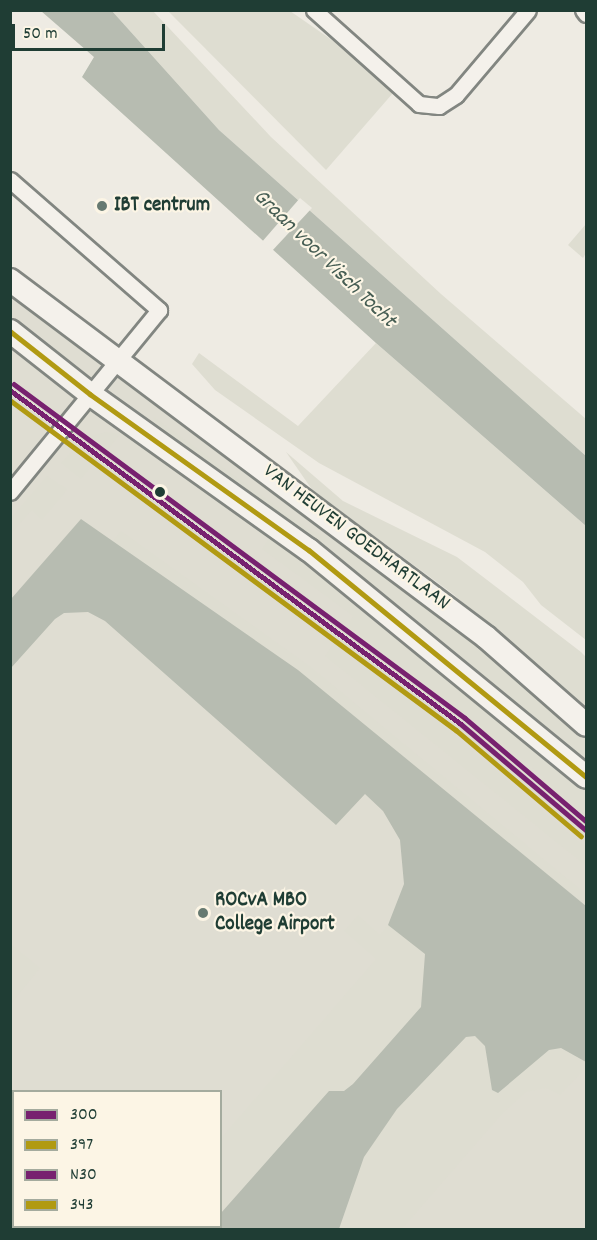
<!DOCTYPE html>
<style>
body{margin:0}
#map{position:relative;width:597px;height:1240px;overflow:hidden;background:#eeebe3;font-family:Dekko,sans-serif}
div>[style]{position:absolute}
.built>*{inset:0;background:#dfddd2}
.green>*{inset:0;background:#deddd1}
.water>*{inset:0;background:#b7bcb1}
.pier>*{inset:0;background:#eeebe3}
.roads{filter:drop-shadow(2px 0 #828681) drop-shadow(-2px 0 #828681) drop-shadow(0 2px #828681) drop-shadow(0 -2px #828681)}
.minor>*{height:15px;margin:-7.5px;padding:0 7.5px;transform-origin:7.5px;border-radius:7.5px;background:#f4f1eb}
.secondary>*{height:22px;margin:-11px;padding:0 11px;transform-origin:11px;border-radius:11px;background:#f4f1eb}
.bus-1>*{height:4.5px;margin:-2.25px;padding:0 2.25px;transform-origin:2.25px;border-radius:2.25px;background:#77216f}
.bus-2>*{height:4.5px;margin:-2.25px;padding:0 2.25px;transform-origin:2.25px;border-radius:2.25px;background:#b19a12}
.bus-3>*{height:4.5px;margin:-2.25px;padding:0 2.25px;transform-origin:2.25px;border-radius:2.25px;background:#77216f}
.bus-4>*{height:4.5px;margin:-2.25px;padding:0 2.25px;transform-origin:2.25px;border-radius:2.25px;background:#b19a12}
.dots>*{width:16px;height:16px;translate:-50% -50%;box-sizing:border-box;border:3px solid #fcf5e5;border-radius:50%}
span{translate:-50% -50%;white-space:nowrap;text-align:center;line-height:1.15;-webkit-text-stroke:4.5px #fcf5e5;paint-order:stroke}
.poi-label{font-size:21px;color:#1f3d34;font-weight:700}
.left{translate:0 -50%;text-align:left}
.street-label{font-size:21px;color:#1f3d34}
.water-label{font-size:22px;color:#465d53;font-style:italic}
.frame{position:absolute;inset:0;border:12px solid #1f3d34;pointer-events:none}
.legend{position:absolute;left:12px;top:1090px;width:210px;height:138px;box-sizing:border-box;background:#fcf5e5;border:2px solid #a4ab9e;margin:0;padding:8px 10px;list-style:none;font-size:18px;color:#1f3d34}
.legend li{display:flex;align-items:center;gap:12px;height:30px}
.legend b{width:30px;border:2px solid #a4ab9e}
.scale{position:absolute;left:12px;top:24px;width:153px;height:27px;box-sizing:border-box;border:3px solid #1f3d34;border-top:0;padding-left:8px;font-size:18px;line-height:21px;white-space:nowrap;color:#1f3d34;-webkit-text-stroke:4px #fcf5e5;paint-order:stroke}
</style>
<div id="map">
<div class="built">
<i style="clip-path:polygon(evenodd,10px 282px,371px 561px,586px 751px,586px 1229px,11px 1229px,10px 282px,14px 1092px,220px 1092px,220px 1226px,14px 1226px,14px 1092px)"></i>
</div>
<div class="green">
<i style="clip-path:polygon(112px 11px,153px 11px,271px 137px,441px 294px,586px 419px,586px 456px,219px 130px)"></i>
<i style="clip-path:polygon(168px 11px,290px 11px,345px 49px,393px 93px,326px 170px)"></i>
<i style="clip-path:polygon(586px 224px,586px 253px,583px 258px,568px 245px)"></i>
<i style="clip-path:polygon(376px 343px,586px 526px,586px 640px,541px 605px,523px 582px,485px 552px,319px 463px,215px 390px,192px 364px,199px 353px,298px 426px)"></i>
<i style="clip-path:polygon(154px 417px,308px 529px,357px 549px,485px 649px,586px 735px,586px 761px,347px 563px,152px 426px)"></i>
<i style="clip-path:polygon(106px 432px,120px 434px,108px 449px,91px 436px)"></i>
<i style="clip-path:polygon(72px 451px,92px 466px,81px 479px,61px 463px)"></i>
<i style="clip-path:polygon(286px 452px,343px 501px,457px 557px,581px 652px,586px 657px,586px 711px,453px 594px,313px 491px)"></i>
<i style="clip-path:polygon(47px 476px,67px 489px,64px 494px,42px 520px,32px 510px,11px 534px,11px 518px)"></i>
<i style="clip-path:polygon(121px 531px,311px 667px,586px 894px,586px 906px,298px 670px,112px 542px)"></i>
<i style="clip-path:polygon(270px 537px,439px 662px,586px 786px,586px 816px,510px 748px,348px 625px,353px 616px,262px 549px)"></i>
<i style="clip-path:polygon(335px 641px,413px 700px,586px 848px,586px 866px,325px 656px)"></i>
<i style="clip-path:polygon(358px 915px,380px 935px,388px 925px,425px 954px,421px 1007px,353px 1084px,345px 1091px,329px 1091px,221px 1213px,221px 1138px,376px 959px,344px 931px)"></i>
<i style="clip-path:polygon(11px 944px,40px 968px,11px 1004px)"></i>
<i style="clip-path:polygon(475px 1036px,485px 1046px,489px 1075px,498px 1093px,549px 1050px,561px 1048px,578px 1055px,586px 1062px,586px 1068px,560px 1095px,546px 1088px,526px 1092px,502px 1114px,402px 1229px,339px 1230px,364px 1157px,397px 1109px,466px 1037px)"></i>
</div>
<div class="water">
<i style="clip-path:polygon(41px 11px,112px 11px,219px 130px,586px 456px,586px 526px,376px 343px,82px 77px,94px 57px)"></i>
<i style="clip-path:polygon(81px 519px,298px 670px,586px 906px,586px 1062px,561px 1048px,549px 1050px,498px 1093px,492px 1090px,485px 1046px,475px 1036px,466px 1037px,397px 1109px,364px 1157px,339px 1229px,205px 1229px,220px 1226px,221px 1213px,329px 1091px,344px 1091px,353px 1084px,421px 1007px,425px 954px,388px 925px,404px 884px,400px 840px,383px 811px,365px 794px,336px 825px,105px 621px,88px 612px,64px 613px,55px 619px,11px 668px,11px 599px)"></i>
</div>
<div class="pier">
<i style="clip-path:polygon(300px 198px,312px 208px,271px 252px,261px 243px)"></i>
</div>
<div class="roads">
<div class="minor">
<i style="left:314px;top:10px;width:141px;rotate:41.8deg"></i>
<i style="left:419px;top:104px;width:20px;rotate:6deg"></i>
<i style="left:439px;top:106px;width:20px;rotate:-33deg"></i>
<i style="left:456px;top:95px;width:111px;rotate:-49.7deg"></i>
<i style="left:583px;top:10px;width:5px;rotate:53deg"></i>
<i style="left:10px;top:180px;width:198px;rotate:41.1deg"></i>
<i style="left:159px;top:310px;width:235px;rotate:129.3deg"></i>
</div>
<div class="secondary">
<i style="left:10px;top:280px;width:595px;rotate:36.87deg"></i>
<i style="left:486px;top:637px;width:133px;rotate:41.3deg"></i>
<i style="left:10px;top:331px;width:102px;rotate:38.2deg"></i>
<i style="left:90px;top:394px;width:269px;rotate:35.5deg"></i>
<i style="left:309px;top:550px;width:358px;rotate:39.3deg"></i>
</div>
</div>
<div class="bus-1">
<i style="left:10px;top:390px;width:561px;rotate:36.52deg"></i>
<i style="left:461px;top:724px;width:164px;rotate:40.3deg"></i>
</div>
<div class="bus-2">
<i style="left:10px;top:400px;width:555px;rotate:36.5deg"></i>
<i style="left:456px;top:730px;width:164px;rotate:40.3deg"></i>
</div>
<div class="bus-3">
<i style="left:14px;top:384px;width:561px;rotate:36.52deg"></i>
<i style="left:465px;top:718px;width:159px;rotate:40.4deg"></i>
</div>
<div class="bus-4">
<i style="left:10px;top:331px;width:102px;rotate:38.2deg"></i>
<i style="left:90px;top:394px;width:269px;rotate:35.5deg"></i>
<i style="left:309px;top:550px;width:358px;rotate:39.3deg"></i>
</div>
<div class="dots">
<i style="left:102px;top:206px;background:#677a71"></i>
<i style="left:160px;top:492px;background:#1f3d34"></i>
<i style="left:203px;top:913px;background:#677a71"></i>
</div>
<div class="poi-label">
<span class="left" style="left:114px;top:206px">IBT centrum</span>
<span class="left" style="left:215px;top:913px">ROCvA MBO<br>College Airport</span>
</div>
<div class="street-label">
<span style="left:356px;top:538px;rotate:37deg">VAN HEUVEN GOEDHARTLAAN</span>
</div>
<div class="water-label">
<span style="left:324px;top:259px;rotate:44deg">Graan voor Visch Tocht</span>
</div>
<div class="frame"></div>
<ul class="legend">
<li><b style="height:8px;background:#77216f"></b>300</li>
<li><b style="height:8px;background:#b19a12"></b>397</li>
<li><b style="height:8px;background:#77216f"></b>N30</li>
<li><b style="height:8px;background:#b19a12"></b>343</li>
</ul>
<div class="scale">50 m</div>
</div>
